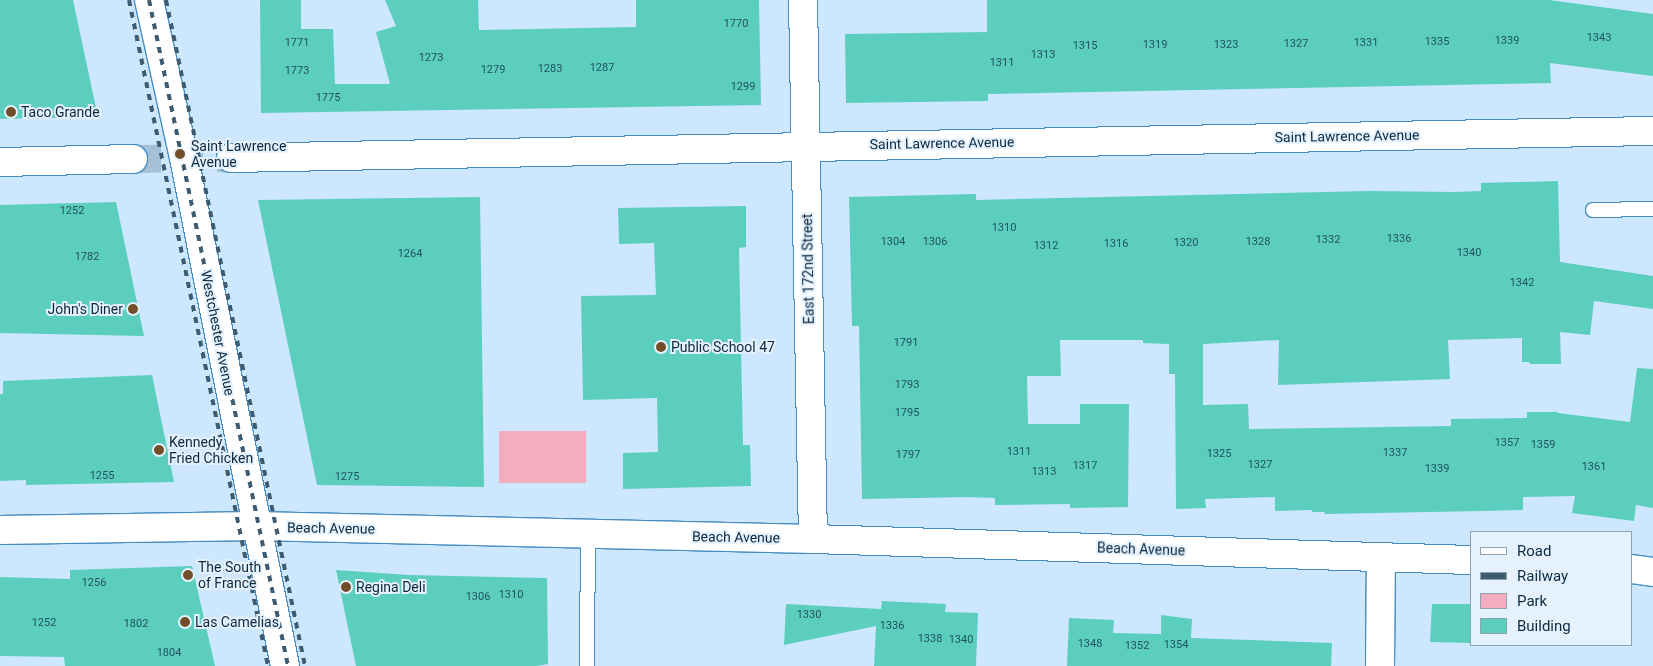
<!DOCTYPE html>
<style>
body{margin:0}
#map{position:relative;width:1653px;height:666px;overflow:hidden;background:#cce7fe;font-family:Roboto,sans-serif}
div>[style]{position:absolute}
.green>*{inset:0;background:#f4adbe}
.building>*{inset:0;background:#5ccebe}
.minor-tunnel>*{height:28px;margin-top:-14px;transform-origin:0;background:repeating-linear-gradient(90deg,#a5c1d8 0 28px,transparent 0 42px)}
.roads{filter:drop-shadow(1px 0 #478cc0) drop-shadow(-1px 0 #478cc0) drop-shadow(0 1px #478cc0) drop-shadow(0 -1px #478cc0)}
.service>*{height:14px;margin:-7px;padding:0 7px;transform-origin:7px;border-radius:7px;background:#fff}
.minor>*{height:28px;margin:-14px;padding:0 14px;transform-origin:14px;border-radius:14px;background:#fff}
.tertiary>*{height:28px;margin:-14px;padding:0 14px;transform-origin:14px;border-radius:14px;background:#fff}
.secondary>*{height:28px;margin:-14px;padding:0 14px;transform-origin:14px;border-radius:14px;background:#fff}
.rail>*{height:4px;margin-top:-2px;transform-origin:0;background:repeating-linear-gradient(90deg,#3e5c71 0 6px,transparent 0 12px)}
.dots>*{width:14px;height:14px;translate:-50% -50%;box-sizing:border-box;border:2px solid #e5f2fe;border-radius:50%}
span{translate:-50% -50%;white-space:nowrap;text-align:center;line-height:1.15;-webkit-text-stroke:4px #e5f2fe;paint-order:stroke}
.number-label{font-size:11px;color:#1f525e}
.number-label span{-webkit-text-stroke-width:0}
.poi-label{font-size:14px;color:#0b293e}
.left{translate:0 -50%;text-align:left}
.right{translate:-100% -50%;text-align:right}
.street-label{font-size:14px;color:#0b293e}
.legend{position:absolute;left:1470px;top:531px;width:162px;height:115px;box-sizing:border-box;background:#e5f2fe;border:1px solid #8ea2b1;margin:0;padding:6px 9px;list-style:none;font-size:15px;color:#0b293e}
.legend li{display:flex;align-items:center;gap:10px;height:25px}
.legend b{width:25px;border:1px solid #8ea2b1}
</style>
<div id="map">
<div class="green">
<i style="clip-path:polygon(499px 431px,586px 431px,586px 483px,499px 483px)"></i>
</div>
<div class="building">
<i style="clip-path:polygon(0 0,73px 0,96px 108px,89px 117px,0 119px)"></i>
<i style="clip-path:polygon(260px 0,301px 0,301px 29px,333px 29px,335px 84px,390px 84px,376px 32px,396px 26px,385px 0,478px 0,479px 30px,636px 27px,636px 0,759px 0,761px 105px,261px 113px)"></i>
<i style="clip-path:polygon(987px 0,1549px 0,1653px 14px,1653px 76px,1550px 63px,1551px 83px,988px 94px,988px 101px,846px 103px,845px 34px,987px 32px)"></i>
<i style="clip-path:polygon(1558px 181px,1560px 262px,1653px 276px,1653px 309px,1594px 301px,1590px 335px,1560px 332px,1561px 364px,1530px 364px,1529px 362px,1522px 362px,1522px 338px,1448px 340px,1450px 379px,1278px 385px,1279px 340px,1203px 344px,1203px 405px,1248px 404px,1249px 429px,1451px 426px,1451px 419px,1527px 418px,1527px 412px,1558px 412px,1558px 413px,1630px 422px,1637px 368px,1653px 369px,1653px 508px,1636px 505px,1634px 521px,1572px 513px,1575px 496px,1523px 497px,1523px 510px,1482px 511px,1324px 514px,1325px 512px,1312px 512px,1312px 510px,1275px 511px,1275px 497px,1205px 499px,1206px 508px,1176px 509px,1175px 374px,1169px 374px,1169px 344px,1143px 343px,1143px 340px,1060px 340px,1061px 376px,1027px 376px,1028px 424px,1080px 424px,1080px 404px,1129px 404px,1128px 507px,1070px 508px,1070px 504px,995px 505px,995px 498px,969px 497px,862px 499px,859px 326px,852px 326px,849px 197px,976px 194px,976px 200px,1369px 191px,1453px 192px,1481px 191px,1481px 183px)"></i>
<i style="clip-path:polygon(480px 197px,484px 487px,317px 485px,258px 200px)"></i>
<i style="clip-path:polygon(116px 202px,144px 336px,0 333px,0 205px)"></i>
<i style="clip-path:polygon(746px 206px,746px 247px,739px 248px,743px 445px,750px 445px,751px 486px,623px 489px,623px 453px,658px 452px,657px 398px,583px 400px,581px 296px,656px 295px,654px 243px,619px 244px,618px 208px)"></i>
<i style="clip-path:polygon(152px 375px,174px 482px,26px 485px,26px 480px,0 481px,0 394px,3px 394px,3px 381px)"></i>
<i style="clip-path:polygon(192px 566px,215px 666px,65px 666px,64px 657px,0 656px,0 577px,70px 579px,70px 570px)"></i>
<i style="clip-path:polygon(336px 570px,409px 575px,547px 578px,548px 664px,537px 666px,356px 666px)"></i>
<i style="clip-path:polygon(882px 601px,946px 604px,945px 612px,978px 613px,976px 666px,874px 666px,876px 626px,784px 645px,786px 604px,881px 609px)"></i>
<i style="clip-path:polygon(1432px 604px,1472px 604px,1472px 643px,1430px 642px)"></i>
<i style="clip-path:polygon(1161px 615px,1192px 619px,1191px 638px,1332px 643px,1331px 666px,1067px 666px,1069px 618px,1114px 620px,1113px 633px,1161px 634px)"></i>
</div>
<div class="minor-tunnel">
<i style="left:133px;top:159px;width:98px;rotate:-0.6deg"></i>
</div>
<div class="roads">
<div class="service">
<i style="left:1593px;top:210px;width:60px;rotate:-1deg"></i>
<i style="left:587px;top:666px;width:132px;rotate:-89.6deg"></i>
</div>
<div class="minor">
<i style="left:231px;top:158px;width:1422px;rotate:-1.09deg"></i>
<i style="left:0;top:162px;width:133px;rotate:-1.3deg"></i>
<i style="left:0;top:530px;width:255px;rotate:-0.9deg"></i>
<i style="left:255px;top:526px;width:558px;rotate:1.33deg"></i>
<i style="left:813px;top:539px;width:659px;rotate:1.83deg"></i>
<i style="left:1632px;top:569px;width:21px;rotate:8deg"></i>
<i style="left:1380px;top:666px;width:109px;rotate:-89.5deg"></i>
</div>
<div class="tertiary">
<i style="left:803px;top:0;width:539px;rotate:88.94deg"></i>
</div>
<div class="secondary">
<i style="left:149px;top:0;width:162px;rotate:77.5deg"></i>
<i style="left:184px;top:158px;width:518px;rotate:78.76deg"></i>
</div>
</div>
<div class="rail">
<i style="left:129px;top:0;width:680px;rotate:78.21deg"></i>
<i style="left:149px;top:0;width:680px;rotate:78.21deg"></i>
<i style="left:166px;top:0;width:680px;rotate:78.21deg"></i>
</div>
<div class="dots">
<i style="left:11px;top:112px;background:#734e2a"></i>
<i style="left:180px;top:154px;background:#734e2a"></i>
<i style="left:133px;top:309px;background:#734e2a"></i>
<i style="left:661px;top:347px;background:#734e2a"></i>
<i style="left:159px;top:450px;background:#734e2a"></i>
<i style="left:188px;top:575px;background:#734e2a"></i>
<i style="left:346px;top:587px;background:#734e2a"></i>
<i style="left:185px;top:622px;background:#734e2a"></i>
</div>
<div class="number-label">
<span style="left:736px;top:24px">1770</span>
<span style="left:1599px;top:38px">1343</span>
<span style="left:1507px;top:41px">1339</span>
<span style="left:1437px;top:42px">1335</span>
<span style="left:297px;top:43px">1771</span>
<span style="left:1366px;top:43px">1331</span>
<span style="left:1296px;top:44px">1327</span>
<span style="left:1155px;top:45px">1319</span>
<span style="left:1226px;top:45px">1323</span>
<span style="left:1085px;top:46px">1315</span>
<span style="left:1043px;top:55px">1313</span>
<span style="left:431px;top:58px">1273</span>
<span style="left:1002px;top:63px">1311</span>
<span style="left:602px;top:68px">1287</span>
<span style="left:550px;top:69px">1283</span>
<span style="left:493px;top:70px">1279</span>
<span style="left:297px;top:71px">1773</span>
<span style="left:743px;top:87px">1299</span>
<span style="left:328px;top:98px">1775</span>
<span style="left:72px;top:211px">1252</span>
<span style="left:1004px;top:228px">1310</span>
<span style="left:1399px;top:239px">1336</span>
<span style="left:1328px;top:240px">1332</span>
<span style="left:893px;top:242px">1304</span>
<span style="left:935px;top:242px">1306</span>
<span style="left:1258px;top:242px">1328</span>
<span style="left:1186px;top:243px">1320</span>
<span style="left:1116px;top:244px">1316</span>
<span style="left:1046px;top:246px">1312</span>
<span style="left:1469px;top:253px">1340</span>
<span style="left:410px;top:254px">1264</span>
<span style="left:87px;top:257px">1782</span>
<span style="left:1522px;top:283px">1342</span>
<span style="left:906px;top:343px">1791</span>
<span style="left:907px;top:385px">1793</span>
<span style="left:907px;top:413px">1795</span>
<span style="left:1507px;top:443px">1357</span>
<span style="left:1543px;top:445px">1359</span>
<span style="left:1019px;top:452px">1311</span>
<span style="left:1395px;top:453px">1337</span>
<span style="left:1219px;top:454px">1325</span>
<span style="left:908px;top:455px">1797</span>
<span style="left:1260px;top:465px">1327</span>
<span style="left:1085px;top:466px">1317</span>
<span style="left:1594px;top:467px">1361</span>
<span style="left:1437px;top:469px">1339</span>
<span style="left:1044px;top:472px">1313</span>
<span style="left:102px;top:476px">1255</span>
<span style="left:347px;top:477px">1275</span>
<span style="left:94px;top:583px">1256</span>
<span style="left:511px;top:595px">1310</span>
<span style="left:478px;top:597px">1306</span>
<span style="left:809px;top:615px">1330</span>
<span style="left:44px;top:623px">1252</span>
<span style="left:136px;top:624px">1802</span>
<span style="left:892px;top:626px">1336</span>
<span style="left:930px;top:639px">1338</span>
<span style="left:961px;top:640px">1340</span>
<span style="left:1090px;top:644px">1348</span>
<span style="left:1176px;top:645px">1354</span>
<span style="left:1137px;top:646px">1352</span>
<span style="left:169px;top:653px">1804</span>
</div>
<div class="poi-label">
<span class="left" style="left:21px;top:112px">Taco Grande</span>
<span class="left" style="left:191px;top:154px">Saint Lawrence<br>Avenue</span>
<span class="right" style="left:123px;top:309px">John's Diner</span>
<span class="left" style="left:671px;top:347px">Public School 47</span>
<span class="left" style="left:169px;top:450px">Kennedy<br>Fried Chicken</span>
<span class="left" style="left:198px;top:575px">The South<br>of France</span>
<span class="left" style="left:356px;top:587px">Regina Deli</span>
<span class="left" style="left:195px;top:622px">Las Camelias</span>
</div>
<div class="street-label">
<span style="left:1347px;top:136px;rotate:-1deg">Saint Lawrence Avenue</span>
<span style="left:942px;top:143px;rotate:-1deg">Saint Lawrence Avenue</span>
<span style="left:808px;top:269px;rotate:-91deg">East 172nd Street</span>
<span style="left:218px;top:333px;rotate:79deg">Westchester Avenue</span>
<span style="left:331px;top:528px;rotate:1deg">Beach Avenue</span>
<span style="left:736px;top:537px;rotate:1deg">Beach Avenue</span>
<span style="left:1141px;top:549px;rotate:2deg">Beach Avenue</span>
</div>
<ul class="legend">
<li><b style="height:6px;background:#fff"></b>Road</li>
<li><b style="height:6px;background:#3e5c71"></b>Railway</li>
<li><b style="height:14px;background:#f4adbe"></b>Park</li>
<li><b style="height:14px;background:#5ccebe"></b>Building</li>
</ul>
</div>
